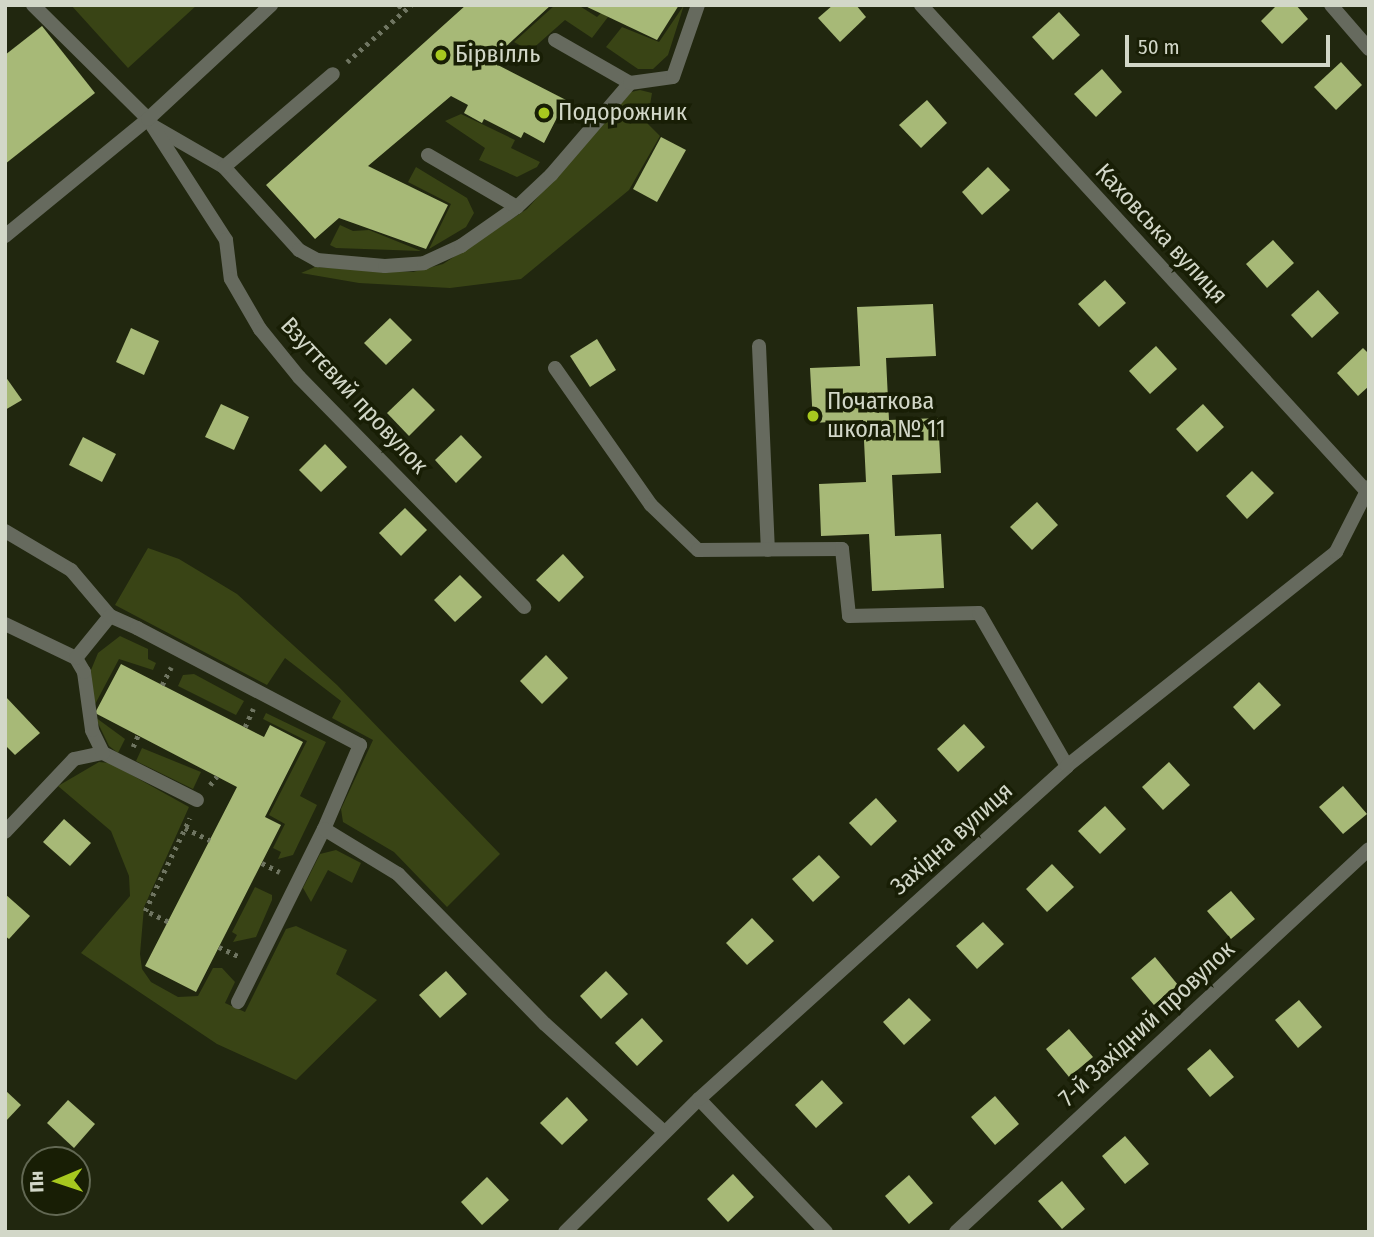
<!DOCTYPE html>
<meta charset="utf-8">
<style>
body{margin:0}
#map{position:relative;width:1374px;height:1237px;overflow:hidden;background:#21270f;font-family:"Fira Sans Condensed",sans-serif}
div>[style]{position:absolute}
.green>*{inset:0;background:#394415}
.building>*{inset:0;background:#a7b977}
.path>*{height:4.5px;margin-top:-2.25px;transform-origin:0;background:repeating-linear-gradient(90deg,#6f7561 0 3.5px,transparent 0 8.5px)}
.lane>*{height:14px;margin:-7px;padding:0 7px;transform-origin:7px;border-radius:7px;background:#666a5e}
.street>*{height:14px;margin:-7px;padding:0 7px;transform-origin:7px;border-radius:7px;background:#666a5e}
.dots>*{width:19px;height:19px;translate:-50% -50%;box-sizing:border-box;border:4px solid #181e05;border-radius:50%}
span{translate:-50% -50%;white-space:nowrap;text-align:center;line-height:1.15;-webkit-text-stroke:7px #181e05;paint-order:stroke}
.poi-label{font-size:24px;color:#d2d7c8}
.left{translate:0 -50%;text-align:left}
.street-label{font-size:24px;color:#d2d7c8}
.frame{position:absolute;inset:0;border:7px solid #d2d7c8;pointer-events:none}
.north{position:absolute;left:21px;top:1146px;width:70px;height:70px;box-sizing:border-box;background:#181e05;border:2px solid #626853;border-radius:50%;rotate:268deg;font-size:19px;font-weight:700;line-height:28px;text-align:center;color:#d2d7c8}
.north::after{content:'';display:block;margin:auto;width:24px;height:32px;background:#a7c81f;clip-path:polygon(50% 0,100% 100%,50% 72%,0 100%)}
.scale{position:absolute;left:1125px;top:35px;width:205px;height:32px;box-sizing:border-box;border:4px solid #d2d7c8;border-top:0;padding-left:9px;font-size:21px;line-height:24px;white-space:nowrap;color:#d2d7c8;-webkit-text-stroke:5px #181e05;paint-order:stroke}
</style>
<div id="map">
<div class="green">
<i style="clip-path:polygon(71px 5px,197px 5px,128px 68px)"></i>
<i style="clip-path:polygon(555px 5px,578px 5px,597px 17px,601px 13px,608px 17px,592px 38px,565px 20px,530px 51px,514px 42px)"></i>
<i style="clip-path:polygon(684px 5px,668px 55px,653px 69px,638px 69px,606px 47px,622px 27px,659px 42px)"></i>
<i style="clip-path:polygon(640px 90px,652px 93px,647px 123px,660px 136px,629px 190px,521px 279px,450px 288px,359px 283px,301px 273px,315px 267px,413px 272px,443px 264px,527px 209px,631px 92px)"></i>
<i style="clip-path:polygon(461px 114px,515px 140px,511px 148px,540px 162px,537px 167px,517px 177px,479px 160px,485px 148px,445px 121px)"></i>
<i style="clip-path:polygon(416px 167px,467px 198px,474px 213px,466px 227px,429px 249px,451px 204px,408px 182px)"></i>
<i style="clip-path:polygon(340px 225px,353px 231px,369px 230px,421px 251px,336px 248px,330px 245px)"></i>
<i style="clip-path:polygon(148px 548px,179px 559px,237px 594px,337px 685px,500px 854px,447px 907px,394px 852px,343px 822px,341px 809px,373px 740px,332px 718px,341px 701px,285px 658px,267px 685px,115px 605px)"></i>
<i style="clip-path:polygon(120px 636px,148px 649px,148px 659px,156px 663px,153px 670px,119px 659px,92px 710px,91px 670px,98px 653px)"></i>
<i style="clip-path:polygon(194px 674px,244px 701px,236px 715px,178px 686px,183px 675px)"></i>
<i style="clip-path:polygon(266px 713px,326px 742px,300px 796px,317px 805px,293px 855px,278px 859px,281px 852px,273px 848px,285px 824px,269px 815px,307px 741px,263px 719px)"></i>
<i style="clip-path:polygon(95px 717px,125px 739px,118px 753px,109px 746px)"></i>
<i style="clip-path:polygon(142px 748px,201px 772px,193px 789px,136px 761px)"></i>
<i style="clip-path:polygon(99px 762px,110px 763px,189px 807px,144px 907px,140px 954px,142px 969px,151px 982px,178px 997px,198px 996px,213px 968px,222px 968px,235px 982px,225px 1003px,245px 1012px,286px 929px,296px 926px,347px 950px,336px 974px,377px 1000px,296px 1080px,217px 1044px,81px 953px,130px 896px,129px 876px,111px 831px,58px 786px)"></i>
<i style="clip-path:polygon(336px 850px,361px 863px,352px 883px,328px 870px,311px 902px,303px 888px,320px 854px)"></i>
<i style="clip-path:polygon(255px 887px,272px 895px,272px 900px,256px 937px,233px 942px,237px 935px,232px 932px)"></i>
</div>
<div class="building">
<i style="clip-path:polygon(466px 5px,551px 5px,490px 61px,566px 100px,544px 143px,524px 132px,521px 138px,484px 119px,482px 123px,464px 113px,468px 105px,451px 96px,368px 166px,448px 205px,426px 249px,339px 218px,315px 239px,266px 185px)"></i>
<i style="clip-path:polygon(583px 5px,679px 5px,657px 40px)"></i>
<i style="clip-path:polygon(833px 5px,856px 5px,866px 17px,840px 42px,818px 18px)"></i>
<i style="clip-path:polygon(1277px 5px,1296px 5px,1308px 19px,1282px 44px,1261px 21px)"></i>
<i style="clip-path:polygon(1059px 12px,1080px 35px,1053px 60px,1032px 37px)"></i>
<i style="clip-path:polygon(42px 26px,95px 93px,5px 164px,5px 55px)"></i>
<i style="clip-path:polygon(1341px 62px,1362px 85px,1336px 110px,1314px 87px)"></i>
<i style="clip-path:polygon(1102px 69px,1122px 92px,1096px 117px,1074px 94px)"></i>
<i style="clip-path:polygon(927px 100px,947px 123px,921px 148px,899px 125px)"></i>
<i style="clip-path:polygon(661px 137px,686px 150px,657px 202px,633px 189px)"></i>
<i style="clip-path:polygon(988px 167px,1010px 190px,982px 215px,962px 192px)"></i>
<i style="clip-path:polygon(1273px 240px,1294px 263px,1267px 288px,1246px 264px)"></i>
<i style="clip-path:polygon(1105px 280px,1126px 303px,1099px 327px,1078px 304px)"></i>
<i style="clip-path:polygon(1318px 290px,1339px 313px,1312px 338px,1291px 315px)"></i>
<i style="clip-path:polygon(933px 304px,936px 356px,886px 358px,889px 420px,938px 418px,941px 473px,892px 475px,895px 536px,941px 534px,944px 588px,872px 591px,869px 534px,821px 536px,819px 484px,866px 482px,863px 420px,813px 423px,810px 368px,860px 366px,857px 307px)"></i>
<i style="clip-path:polygon(390px 318px,412px 340px,386px 365px,364px 343px)"></i>
<i style="clip-path:polygon(131px 328px,159px 341px,144px 375px,116px 362px)"></i>
<i style="clip-path:polygon(597px 339px,616px 370px,590px 387px,570px 356px)"></i>
<i style="clip-path:polygon(1156px 346px,1177px 369px,1150px 394px,1129px 371px)"></i>
<i style="clip-path:polygon(1363px 348px,1369px 354px,1369px 386px,1358px 396px,1337px 373px)"></i>
<i style="clip-path:polygon(5px 376px,22px 400px,5px 410px)"></i>
<i style="clip-path:polygon(413px 388px,435px 410px,409px 436px,387px 413px)"></i>
<i style="clip-path:polygon(221px 404px,249px 417px,234px 450px,205px 437px)"></i>
<i style="clip-path:polygon(1203px 404px,1224px 427px,1197px 452px,1176px 429px)"></i>
<i style="clip-path:polygon(461px 435px,482px 457px,456px 483px,435px 460px)"></i>
<i style="clip-path:polygon(83px 437px,116px 454px,102px 482px,69px 465px)"></i>
<i style="clip-path:polygon(325px 444px,347px 467px,321px 492px,299px 470px)"></i>
<i style="clip-path:polygon(1252px 471px,1274px 493px,1247px 519px,1226px 496px)"></i>
<i style="clip-path:polygon(1037px 502px,1058px 525px,1032px 550px,1010px 527px)"></i>
<i style="clip-path:polygon(405px 508px,427px 530px,401px 556px,379px 533px)"></i>
<i style="clip-path:polygon(563px 554px,584px 577px,559px 602px,536px 580px)"></i>
<i style="clip-path:polygon(460px 575px,482px 597px,455px 622px,434px 600px)"></i>
<i style="clip-path:polygon(546px 655px,568px 678px,542px 704px,520px 681px)"></i>
<i style="clip-path:polygon(121px 664px,264px 737px,270px 725px,303px 742px,265px 817px,281px 825px,196px 992px,145px 966px,237px 787px,95px 713px)"></i>
<i style="clip-path:polygon(1259px 682px,1281px 705px,1254px 730px,1233px 707px)"></i>
<i style="clip-path:polygon(5px 696px,40px 733px,15px 755px,5px 745px)"></i>
<i style="clip-path:polygon(964px 724px,985px 747px,958px 772px,937px 749px)"></i>
<i style="clip-path:polygon(1169px 762px,1190px 785px,1163px 810px,1142px 787px)"></i>
<i style="clip-path:polygon(1343px 786px,1367px 814px,1343px 834px,1319px 807px)"></i>
<i style="clip-path:polygon(876px 798px,897px 821px,871px 846px,849px 823px)"></i>
<i style="clip-path:polygon(1105px 806px,1126px 829px,1100px 854px,1078px 831px)"></i>
<i style="clip-path:polygon(64px 819px,91px 843px,70px 866px,43px 842px)"></i>
<i style="clip-path:polygon(819px 855px,840px 877px,813px 902px,792px 879px)"></i>
<i style="clip-path:polygon(1052px 864px,1074px 887px,1047px 912px,1026px 889px)"></i>
<i style="clip-path:polygon(1231px 891px,1255px 919px,1231px 939px,1207px 911px)"></i>
<i style="clip-path:polygon(5px 894px,30px 916px,9px 939px,5px 936px)"></i>
<i style="clip-path:polygon(752px 918px,774px 941px,747px 965px,726px 943px)"></i>
<i style="clip-path:polygon(983px 922px,1004px 944px,977px 969px,956px 946px)"></i>
<i style="clip-path:polygon(1155px 957px,1178px 985px,1154px 1005px,1131px 978px)"></i>
<i style="clip-path:polygon(446px 971px,467px 994px,440px 1018px,419px 995px)"></i>
<i style="clip-path:polygon(606px 971px,628px 994px,601px 1019px,580px 996px)"></i>
<i style="clip-path:polygon(909px 998px,931px 1020px,904px 1045px,883px 1022px)"></i>
<i style="clip-path:polygon(1299px 1000px,1322px 1027px,1298px 1048px,1275px 1020px)"></i>
<i style="clip-path:polygon(642px 1018px,663px 1041px,637px 1066px,615px 1043px)"></i>
<i style="clip-path:polygon(1069px 1029px,1093px 1057px,1069px 1077px,1046px 1049px)"></i>
<i style="clip-path:polygon(1210px 1049px,1234px 1077px,1210px 1097px,1187px 1069px)"></i>
<i style="clip-path:polygon(822px 1080px,843px 1103px,816px 1128px,795px 1105px)"></i>
<i style="clip-path:polygon(5px 1090px,21px 1105px,5px 1122px)"></i>
<i style="clip-path:polygon(995px 1096px,1019px 1124px,995px 1145px,971px 1117px)"></i>
<i style="clip-path:polygon(567px 1097px,588px 1120px,562px 1145px,540px 1123px)"></i>
<i style="clip-path:polygon(68px 1100px,95px 1124px,74px 1148px,47px 1123px)"></i>
<i style="clip-path:polygon(1125px 1136px,1149px 1164px,1125px 1184px,1102px 1156px)"></i>
<i style="clip-path:polygon(733px 1174px,754px 1197px,728px 1222px,707px 1199px)"></i>
<i style="clip-path:polygon(909px 1175px,933px 1203px,909px 1224px,885px 1196px)"></i>
<i style="clip-path:polygon(487px 1177px,509px 1200px,482px 1225px,461px 1202px)"></i>
<i style="clip-path:polygon(1062px 1181px,1085px 1209px,1062px 1229px,1038px 1201px)"></i>
</div>
<div class="path">
<i style="left:399px;top:5px;width:8px;rotate:50deg"></i>
<i style="left:347px;top:62px;width:86px;rotate:-41.7deg"></i>
<i style="left:162px;top:685px;width:20px;rotate:-63deg"></i>
<i style="left:245px;top:727px;width:20px;rotate:-66deg"></i>
<i style="left:133px;top:747px;width:13px;rotate:-67deg"></i>
<i style="left:210px;top:785px;width:11px;rotate:-52deg"></i>
<i style="left:185px;top:828px;width:28px;rotate:26deg"></i>
<i style="left:262px;top:863px;width:20px;rotate:27deg"></i>
<i style="left:168px;top:922px;width:25px;rotate:-154deg"></i>
<i style="left:145px;top:911px;width:103px;rotate:-64.2deg"></i>
<i style="left:219px;top:947px;width:23px;rotate:25deg"></i>
</div>
<div class="lane">
<i style="left:33px;top:5px;width:162px;rotate:44.7deg"></i>
<i style="left:555px;top:40px;width:86px;rotate:29.8deg"></i>
<i style="left:153px;top:126px;width:82px;rotate:30deg"></i>
<i style="left:224px;top:167px;width:112px;rotate:47.9deg"></i>
<i style="left:299px;top:250px;width:21px;rotate:29deg"></i>
<i style="left:317px;top:260px;width:68px;rotate:5deg"></i>
<i style="left:385px;top:266px;width:39px;rotate:-4deg"></i>
<i style="left:424px;top:263px;width:41px;rotate:-24.7deg"></i>
<i style="left:461px;top:246px;width:68px;rotate:-34.9deg"></i>
<i style="left:517px;top:207px;width:47px;rotate:-43.3deg"></i>
<i style="left:551px;top:175px;width:121px;rotate:-49.3deg"></i>
<i style="left:630px;top:83px;width:43px;rotate:-7.9deg"></i>
<i style="left:673px;top:77px;width:76px;rotate:-70.9deg"></i>
<i style="left:428px;top:155px;width:103px;rotate:30.3deg"></i>
<i style="left:224px;top:167px;width:143px;rotate:-40.5deg"></i>
<i style="left:759px;top:346px;width:204px;rotate:87.5deg"></i>
<i style="left:555px;top:368px;width:167px;rotate:55deg"></i>
<i style="left:651px;top:505px;width:65px;rotate:43.8deg"></i>
<i style="left:698px;top:550px;width:144px;rotate:-0.4deg"></i>
<i style="left:842px;top:549px;width:67px;rotate:84deg"></i>
<i style="left:849px;top:616px;width:130px;rotate:-1.3deg"></i>
<i style="left:979px;top:613px;width:177px;rotate:60.1deg"></i>
<i style="left:5px;top:531px;width:77px;rotate:30.6deg"></i>
<i style="left:71px;top:570px;width:60px;rotate:49.7deg"></i>
<i style="left:103px;top:753px;width:105px;rotate:26.6deg"></i>
<i style="left:238px;top:1002px;width:193px;rotate:-63.6deg"></i>
</div>
<div class="street">
<i style="left:921px;top:5px;width:663px;rotate:47.51deg"></i>
<i style="left:1331px;top:5px;width:58px;rotate:49.2deg"></i>
<i style="left:148px;top:119px;width:144px;rotate:57.2deg"></i>
<i style="left:226px;top:240px;width:39px;rotate:83deg"></i>
<i style="left:231px;top:279px;width:58px;rotate:59.9deg"></i>
<i style="left:260px;top:329px;width:62px;rotate:50.9deg"></i>
<i style="left:299px;top:377px;width:322px;rotate:45.6deg"></i>
<i style="left:5px;top:236px;width:185px;rotate:-39.3deg"></i>
<i style="left:148px;top:119px;width:168px;rotate:-42.8deg"></i>
<i style="left:5px;top:624px;width:79px;rotate:25.6deg"></i>
<i style="left:5px;top:832px;width:100px;rotate:-46.6deg"></i>
<i style="left:74px;top:759px;width:30px;rotate:-12deg"></i>
<i style="left:103px;top:753px;width:25px;rotate:-116deg"></i>
<i style="left:92px;top:730px;width:59px;rotate:-97.9deg"></i>
<i style="left:84px;top:672px;width:16px;rotate:-120deg"></i>
<i style="left:76px;top:658px;width:54px;rotate:-51deg"></i>
<i style="left:110px;top:616px;width:30px;rotate:24deg"></i>
<i style="left:137px;top:628px;width:252px;rotate:27.7deg"></i>
<i style="left:360px;top:745px;width:91px;rotate:113.2deg"></i>
<i style="left:324px;top:829px;width:87px;rotate:31.3deg"></i>
<i style="left:398px;top:874px;width:210px;rotate:45.6deg"></i>
<i style="left:545px;top:1024px;width:161px;rotate:42.2deg"></i>
<i style="left:699px;top:1099px;width:184px;rotate:46.3deg"></i>
<i style="left:565px;top:1232px;width:189px;rotate:-44.8deg"></i>
<i style="left:699px;top:1099px;width:496px;rotate:-42.1deg"></i>
<i style="left:1067px;top:766px;width:344px;rotate:-38.5deg"></i>
<i style="left:1336px;top:552px;width:73px;rotate:-63.1deg"></i>
<i style="left:956px;top:1232px;width:563px;rotate:-42.84deg"></i>
</div>
<div class="dots">
<i style="left:441px;top:55px;background:#a7c81f"></i>
<i style="left:544px;top:113px;background:#a7c81f"></i>
<i style="left:813px;top:416px;background:#a7c81f"></i>
</div>
<div class="poi-label">
<span class="left" style="left:455px;top:55px">Бірвілль</span>
<span class="left" style="left:558px;top:113px">Подорожник</span>
<span class="left" style="left:827px;top:416px">Початкова<br>школа № 11</span>
</div>
<div class="street-label">
<span style="left:1161px;top:234px;rotate:47deg">Каховська вулиця</span>
<span style="left:354px;top:396px;rotate:47deg">Взуттєвий провулок</span>
<span style="left:952px;top:839px;rotate:-42deg">Західна вулиця</span>
<span style="left:1147px;top:1024px;rotate:-43deg">7-й Західний провулок</span>
</div>
<div class="frame"></div>
<div class="north">Пн</div>
<div class="scale">50 m</div>
</div>
